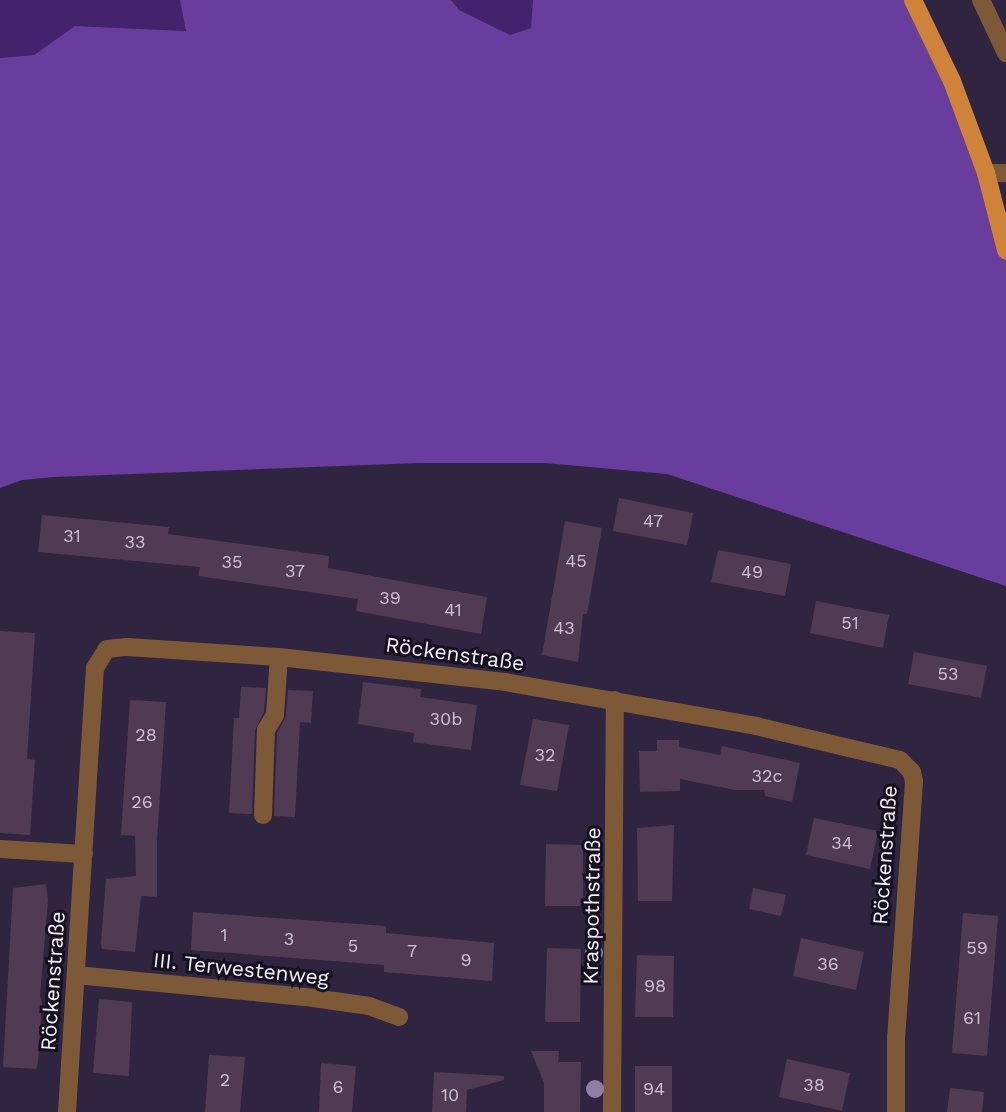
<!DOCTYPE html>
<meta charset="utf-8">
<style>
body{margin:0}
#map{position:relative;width:1006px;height:1112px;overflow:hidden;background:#302541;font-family:"Work Sans",sans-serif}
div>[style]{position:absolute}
.green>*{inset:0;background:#45236c}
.forest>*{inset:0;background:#693d9e}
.building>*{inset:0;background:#513a54}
.minor>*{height:18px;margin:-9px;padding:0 9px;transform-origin:9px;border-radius:9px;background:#7e5938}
.major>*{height:18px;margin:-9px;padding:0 9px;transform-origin:9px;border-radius:9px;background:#cf8339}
.trees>*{width:18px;height:18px;margin:-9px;border-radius:50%;background:#8d7ea6}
span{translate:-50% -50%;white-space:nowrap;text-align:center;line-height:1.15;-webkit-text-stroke:6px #16111e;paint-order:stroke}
.number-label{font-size:18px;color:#cbc2d4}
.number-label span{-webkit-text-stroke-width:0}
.street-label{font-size:21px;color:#f4effe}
</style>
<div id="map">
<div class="green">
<i style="clip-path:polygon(0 0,180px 0,187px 31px,75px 26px,34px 55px,0 58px)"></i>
<i style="clip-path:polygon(451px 0,533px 0,531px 28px,510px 35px,459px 10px)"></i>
</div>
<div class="forest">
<i style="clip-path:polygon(180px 0,451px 0,459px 10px,510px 35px,531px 28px,533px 0,910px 0,951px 83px,1006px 253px,1006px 586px,667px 474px,545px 463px,419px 463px,54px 477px,22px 480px,0 488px,0 58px,34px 55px,75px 26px,186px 31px)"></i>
</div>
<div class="building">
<i style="clip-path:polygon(619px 498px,693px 513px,687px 545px,613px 531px)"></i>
<i style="clip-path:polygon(42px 515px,169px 527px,168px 534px,329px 556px,328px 568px,487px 597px,481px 634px,356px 611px,358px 599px,198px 576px,200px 567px,38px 552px)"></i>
<i style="clip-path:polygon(565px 521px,602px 528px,587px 614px,583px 614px,578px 662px,542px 655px)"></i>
<i style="clip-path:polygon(718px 550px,791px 564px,785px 596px,711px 582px)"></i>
<i style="clip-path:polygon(816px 601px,889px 615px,883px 648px,810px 633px)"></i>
<i style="clip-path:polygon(0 631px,35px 633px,27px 759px,35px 760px,30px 835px,0 833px)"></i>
<i style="clip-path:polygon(914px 652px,987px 666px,981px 698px,908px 684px)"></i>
<i style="clip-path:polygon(363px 682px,421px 689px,420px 697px,477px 705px,471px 750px,413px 742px,414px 733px,358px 724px)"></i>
<i style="clip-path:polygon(241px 687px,266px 688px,264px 712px,255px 730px,252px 814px,249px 814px,229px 813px,234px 718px,239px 718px)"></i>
<i style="clip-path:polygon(288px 690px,313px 691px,311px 723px,300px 722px,295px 817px,274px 816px,277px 733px,286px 716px)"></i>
<i style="clip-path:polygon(130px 700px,166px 702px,157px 841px,157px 897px,141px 896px,135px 952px,102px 949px,101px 943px,106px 879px,136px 876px,135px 836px,121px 835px)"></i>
<i style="clip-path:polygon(533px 719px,569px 725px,557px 791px,520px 785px)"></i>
<i style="clip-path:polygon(657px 740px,679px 740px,679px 747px,720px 755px,722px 746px,800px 763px,792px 802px,765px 796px,764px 790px,735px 790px,680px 779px,680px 791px,640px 792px,639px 751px,657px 751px)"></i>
<i style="clip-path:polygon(814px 818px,878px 831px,870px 869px,806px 855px)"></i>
<i style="clip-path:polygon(674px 825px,672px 901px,638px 901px,637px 828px)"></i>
<i style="clip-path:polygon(546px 844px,583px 845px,583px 906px,545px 906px)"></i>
<i style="clip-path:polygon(46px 884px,48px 900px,40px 996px,42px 1003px,38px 1063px,36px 1069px,3px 1067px,13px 888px)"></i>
<i style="clip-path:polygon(753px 888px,786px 895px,781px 916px,749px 909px)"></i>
<i style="clip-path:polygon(193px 912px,386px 926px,386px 933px,494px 943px,492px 981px,384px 972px,384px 965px,191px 950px)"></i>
<i style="clip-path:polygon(963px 913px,998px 916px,987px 1056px,952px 1053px)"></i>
<i style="clip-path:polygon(801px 938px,864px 952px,856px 990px,793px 976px)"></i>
<i style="clip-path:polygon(547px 948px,581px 949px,580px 1022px,545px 1022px)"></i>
<i style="clip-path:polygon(637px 955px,674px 956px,673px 1017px,635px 1017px)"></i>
<i style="clip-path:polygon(99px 999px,132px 1002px,129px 1076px,93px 1073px)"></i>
<i style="clip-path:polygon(531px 1051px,559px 1051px,558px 1062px,581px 1062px,580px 1112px,544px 1112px,544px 1083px)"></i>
<i style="clip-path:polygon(209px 1055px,245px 1057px,240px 1112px,205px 1112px)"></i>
<i style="clip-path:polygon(787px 1059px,850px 1073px,842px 1111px,779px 1097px)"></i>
<i style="clip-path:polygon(321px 1063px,356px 1066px,352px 1112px,319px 1112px)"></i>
<i style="clip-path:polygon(635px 1066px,672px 1066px,672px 1112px,635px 1112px)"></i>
<i style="clip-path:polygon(434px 1072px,504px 1076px,504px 1080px,467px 1090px,466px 1112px,432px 1112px)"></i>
<i style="clip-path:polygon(950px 1088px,984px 1092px,982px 1112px,947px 1112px)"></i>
</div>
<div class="minor">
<i style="left:981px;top:0;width:59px;rotate:64.7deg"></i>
<i style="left:986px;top:173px;width:20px"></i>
<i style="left:263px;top:815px;width:85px;rotate:-88deg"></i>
<i style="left:266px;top:730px;width:17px;rotate:-59deg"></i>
<i style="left:275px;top:715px;width:58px;rotate:-86.1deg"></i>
<i style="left:0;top:849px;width:84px;rotate:3.4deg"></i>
<i style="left:76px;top:975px;width:238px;rotate:5.5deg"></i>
<i style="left:313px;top:998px;width:57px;rotate:8.1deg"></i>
<i style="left:369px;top:1006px;width:32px;rotate:20deg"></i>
<i style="left:67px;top:1112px;width:445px;rotate:-86.4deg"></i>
<i style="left:95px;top:668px;width:22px;rotate:-58deg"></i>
<i style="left:107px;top:649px;width:20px;rotate:-6deg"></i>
<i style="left:127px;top:647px;width:152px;rotate:3.8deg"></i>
<i style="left:279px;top:657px;width:227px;rotate:6.3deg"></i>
<i style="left:505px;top:682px;width:255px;rotate:9.9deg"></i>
<i style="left:756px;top:726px;width:148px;rotate:13.3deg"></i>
<i style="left:900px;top:760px;width:17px;rotate:45deg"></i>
<i style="left:912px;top:772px;width:10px;rotate:79deg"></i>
<i style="left:914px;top:782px;width:256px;rotate:94deg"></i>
<i style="left:896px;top:1037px;width:75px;rotate:90deg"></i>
<i style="left:612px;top:1112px;width:412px;rotate:-89.6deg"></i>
</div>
<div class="major">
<i style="left:913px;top:0;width:90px;rotate:64.3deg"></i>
<i style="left:952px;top:81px;width:98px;rotate:69.7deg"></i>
<i style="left:986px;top:173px;width:80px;rotate:75.4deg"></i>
</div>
<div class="trees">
<i style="left:594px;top:953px"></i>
<i style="left:595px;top:1089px"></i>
</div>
<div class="number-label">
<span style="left:653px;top:521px">47</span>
<span style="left:72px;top:536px">31</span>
<span style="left:135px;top:542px">33</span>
<span style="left:576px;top:561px">45</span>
<span style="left:232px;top:562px">35</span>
<span style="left:295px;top:571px">37</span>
<span style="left:752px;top:572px">49</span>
<span style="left:390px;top:598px">39</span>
<span style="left:453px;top:610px">41</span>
<span style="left:850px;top:623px">51</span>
<span style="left:564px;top:628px">43</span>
<span style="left:948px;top:674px">53</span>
<span style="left:446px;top:719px">30b</span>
<span style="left:146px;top:735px">28</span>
<span style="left:545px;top:755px">32</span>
<span style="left:767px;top:776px">32c</span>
<span style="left:142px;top:802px">26</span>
<span style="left:842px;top:843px">34</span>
<span style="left:224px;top:935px">1</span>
<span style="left:289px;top:939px">3</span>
<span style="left:353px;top:946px">5</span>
<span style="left:977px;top:948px">59</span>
<span style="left:412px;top:951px">7</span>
<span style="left:466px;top:960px">9</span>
<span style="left:828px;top:964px">36</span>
<span style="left:655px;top:986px">98</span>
<span style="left:972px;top:1018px">61</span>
<span style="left:225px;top:1080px">2</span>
<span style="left:814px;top:1085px">38</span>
<span style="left:338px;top:1087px">6</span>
<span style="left:654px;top:1089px">94</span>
<span style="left:450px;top:1095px">10</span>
</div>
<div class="street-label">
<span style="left:455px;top:654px;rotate:8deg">Röckenstraße</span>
<span style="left:885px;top:855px;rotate:-86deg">Röckenstraße</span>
<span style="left:592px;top:906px;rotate:-89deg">Kraspothstraße</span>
<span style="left:241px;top:969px;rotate:6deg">III. Terwestenweg</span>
<span style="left:53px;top:981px;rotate:-86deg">Röckenstraße</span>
</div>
</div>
